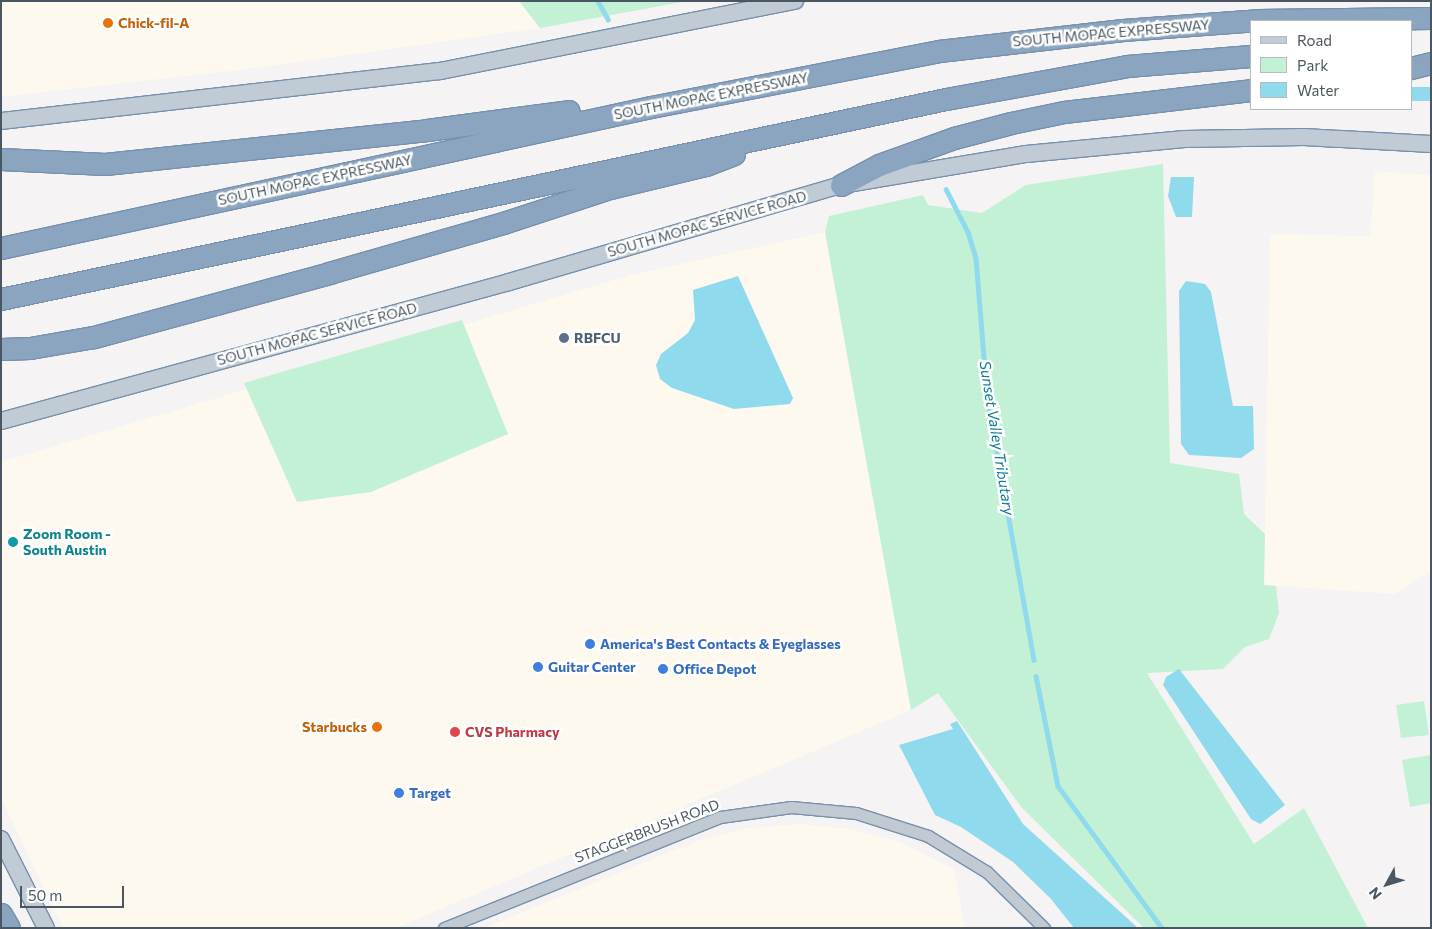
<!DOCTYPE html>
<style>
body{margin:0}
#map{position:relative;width:1432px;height:929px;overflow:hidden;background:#f5f3f3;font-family:Commissioner,sans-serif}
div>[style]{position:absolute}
.commercial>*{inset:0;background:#fdf9ef}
.green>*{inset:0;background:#c3f1d5}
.water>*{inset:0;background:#90daee}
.stream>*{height:4.5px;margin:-2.25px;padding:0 2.25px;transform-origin:2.25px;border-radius:2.25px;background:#90daee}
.roads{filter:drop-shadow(1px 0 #7690ad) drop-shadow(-1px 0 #7690ad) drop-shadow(0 1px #7690ad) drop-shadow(0 -1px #7690ad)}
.street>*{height:11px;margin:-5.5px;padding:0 5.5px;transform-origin:5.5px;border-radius:5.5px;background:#c1cad2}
.secondary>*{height:16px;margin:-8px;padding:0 8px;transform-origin:8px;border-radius:8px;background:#c1cbd6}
.highway>*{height:21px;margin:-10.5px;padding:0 10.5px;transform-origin:10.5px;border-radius:10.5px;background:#8ba5c1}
.dots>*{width:14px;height:14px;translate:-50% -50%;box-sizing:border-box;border:2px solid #fff;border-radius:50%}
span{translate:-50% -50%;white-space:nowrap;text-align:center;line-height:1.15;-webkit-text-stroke:5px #fff;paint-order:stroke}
.food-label{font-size:14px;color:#c56008;font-weight:700}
.left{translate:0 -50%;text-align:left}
.right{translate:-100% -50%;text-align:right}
.street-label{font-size:14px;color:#4a5661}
.service-label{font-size:14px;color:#4e5e75;font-weight:700}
.culture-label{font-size:14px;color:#0d838f;font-weight:700}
.shop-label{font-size:14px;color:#366cbe;font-weight:700}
.health-label{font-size:14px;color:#be3a42;font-weight:700}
.water-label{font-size:15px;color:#0c7c9b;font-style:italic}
.frame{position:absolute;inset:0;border:2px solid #4a5661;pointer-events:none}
.legend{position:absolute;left:1250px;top:20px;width:162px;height:90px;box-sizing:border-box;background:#fff;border:1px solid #b7bbc0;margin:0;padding:6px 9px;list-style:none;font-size:15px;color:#4a5661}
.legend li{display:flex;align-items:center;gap:10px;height:25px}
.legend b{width:25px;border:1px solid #b7bbc0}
.north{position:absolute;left:1362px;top:859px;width:50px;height:50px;-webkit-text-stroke:4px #fff;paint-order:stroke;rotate:231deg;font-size:14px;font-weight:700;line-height:20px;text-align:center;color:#4a5661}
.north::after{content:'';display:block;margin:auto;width:18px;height:22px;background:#4a5661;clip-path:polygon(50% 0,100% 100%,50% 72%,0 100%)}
.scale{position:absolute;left:20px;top:886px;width:104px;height:22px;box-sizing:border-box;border:2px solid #4a5661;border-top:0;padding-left:6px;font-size:15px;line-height:18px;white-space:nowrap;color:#4a5661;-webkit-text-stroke:4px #fff;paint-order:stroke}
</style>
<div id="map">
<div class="commercial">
<i style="clip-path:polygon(1px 1px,519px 1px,540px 28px,248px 69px,1px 97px)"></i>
<i style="clip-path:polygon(1375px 171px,1431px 175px,1431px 571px,1395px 594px,1264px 585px,1270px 234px,1370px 236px)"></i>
<i style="clip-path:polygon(825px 232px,911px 710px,396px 928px,63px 928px,1px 798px,1px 462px,631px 275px)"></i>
<i style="clip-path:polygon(802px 824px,851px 829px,899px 842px,954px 869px,965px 928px,484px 928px,697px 841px,748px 828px)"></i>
</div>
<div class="green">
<i style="clip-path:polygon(519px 1px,688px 1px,540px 28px)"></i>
<i style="clip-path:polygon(1163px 164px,1170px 463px,1239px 474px,1244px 514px,1265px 534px,1264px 585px,1276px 586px,1279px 613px,1269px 639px,1245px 647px,1223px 669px,1147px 673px,1254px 844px,1304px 808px,1368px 928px,1144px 928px,1022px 808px,938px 693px,911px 710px,825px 232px,829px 216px,923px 195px,928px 205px,982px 213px,1026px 185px)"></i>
<i style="clip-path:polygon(462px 320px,508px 434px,371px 492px,297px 502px,244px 383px)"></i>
<i style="clip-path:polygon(1424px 701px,1429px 735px,1401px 738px,1396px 705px)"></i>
<i style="clip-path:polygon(1431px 755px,1431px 803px,1410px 807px,1402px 760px)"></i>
</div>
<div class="water">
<i style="clip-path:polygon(1411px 87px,1431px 87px,1431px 101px,1411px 101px)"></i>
<i style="clip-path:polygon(1171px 177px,1194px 177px,1192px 217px,1176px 217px,1168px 196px)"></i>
<i style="clip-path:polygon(738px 276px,793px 398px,790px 404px,734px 409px,672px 388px,660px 379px,656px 365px,661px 354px,688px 333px,695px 320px,693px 290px)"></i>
<i style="clip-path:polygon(1186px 281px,1205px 284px,1211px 292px,1233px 406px,1253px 406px,1254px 449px,1241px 458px,1189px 455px,1181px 444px,1179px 291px)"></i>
<i style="clip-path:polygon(1179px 669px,1285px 805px,1260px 824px,1251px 819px,1163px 685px,1166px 677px)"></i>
<i style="clip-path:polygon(957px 721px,1023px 824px,1138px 928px,1074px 928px,1051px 899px,1013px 862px,961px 827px,935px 815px,899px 745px,953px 729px,950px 724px)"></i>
</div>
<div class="stream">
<i style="left:598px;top:1px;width:21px;rotate:61deg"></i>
<i style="left:946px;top:189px;width:48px;rotate:62.9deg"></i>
<i style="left:968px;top:232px;width:27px;rotate:73deg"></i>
<i style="left:976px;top:258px;width:138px;rotate:85.4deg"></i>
<i style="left:987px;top:396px;width:268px;rotate:79.9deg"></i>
<i style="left:1036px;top:676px;width:112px;rotate:78.7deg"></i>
<i style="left:1058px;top:786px;width:176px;rotate:53.8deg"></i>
</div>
<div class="roads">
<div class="street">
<i style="left:444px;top:928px;width:297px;rotate:-21.9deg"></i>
<i style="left:720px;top:817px;width:72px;rotate:-8deg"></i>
<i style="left:791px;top:807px;width:65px;rotate:5.3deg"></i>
<i style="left:856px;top:813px;width:76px;rotate:17.7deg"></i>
<i style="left:928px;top:836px;width:69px;rotate:31.4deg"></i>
<i style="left:987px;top:872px;width:80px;rotate:44.5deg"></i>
</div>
<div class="secondary">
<i style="left:1px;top:121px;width:442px;rotate:-6.5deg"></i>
<i style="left:440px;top:71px;width:362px;rotate:-11.2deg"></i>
<i style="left:1px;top:421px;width:527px;rotate:-15.3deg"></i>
<i style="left:509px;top:282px;width:346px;rotate:-16.3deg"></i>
<i style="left:841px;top:185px;width:188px;rotate:-9.5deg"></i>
<i style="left:1026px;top:154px;width:159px;rotate:-5.4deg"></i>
<i style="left:1184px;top:139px;width:120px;rotate:-1deg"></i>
<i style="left:1304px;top:137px;width:127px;rotate:3.2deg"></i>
<i style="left:1px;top:839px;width:100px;rotate:63.2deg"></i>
</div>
<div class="highway">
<i style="left:1411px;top:68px;width:21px;rotate:-14deg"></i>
<i style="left:1px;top:159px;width:104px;rotate:2.8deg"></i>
<i style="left:105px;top:164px;width:324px;rotate:-6deg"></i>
<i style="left:427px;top:130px;width:143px;rotate:-7.6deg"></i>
<i style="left:841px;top:185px;width:43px;rotate:-27.8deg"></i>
<i style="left:879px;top:165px;width:80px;rotate:-19.8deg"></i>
<i style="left:954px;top:138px;width:59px;rotate:-14.7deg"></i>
<i style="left:1011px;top:123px;width:54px;rotate:-11.7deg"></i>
<i style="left:1064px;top:112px;width:188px;rotate:-6.7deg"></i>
<i style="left:1px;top:248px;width:665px;rotate:-12.24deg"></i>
<i style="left:651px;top:107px;width:293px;rotate:-11deg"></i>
<i style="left:939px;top:51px;width:185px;rotate:-6.5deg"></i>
<i style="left:1123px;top:30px;width:135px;rotate:-4.2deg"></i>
<i style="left:1258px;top:20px;width:173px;rotate:-0.7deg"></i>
<i style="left:1px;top:299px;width:966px;rotate:-11.95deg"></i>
<i style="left:946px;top:99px;width:184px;rotate:-10.3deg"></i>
<i style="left:1127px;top:66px;width:124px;rotate:-4.6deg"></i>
<i style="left:1px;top:349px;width:29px;rotate:-2deg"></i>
<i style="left:30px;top:348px;width:65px;rotate:-9.8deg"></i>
<i style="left:94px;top:337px;width:244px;rotate:-15.2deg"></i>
<i style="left:329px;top:273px;width:181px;rotate:-16deg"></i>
<i style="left:503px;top:223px;width:113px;rotate:-18.1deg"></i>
<i style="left:610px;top:188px;width:99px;rotate:-13.5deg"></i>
<i style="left:706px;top:165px;width:30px;rotate:-21deg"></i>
<i style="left:1px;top:914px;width:16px;rotate:60deg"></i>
</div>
</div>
<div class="dots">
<i style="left:108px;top:23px;background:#e8710a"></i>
<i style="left:564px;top:338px;background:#5c6f8a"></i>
<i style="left:13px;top:542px;background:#0f9aa8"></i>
<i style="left:590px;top:644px;background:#3f7fe0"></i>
<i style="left:538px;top:667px;background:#3f7fe0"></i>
<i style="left:663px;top:669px;background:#3f7fe0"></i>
<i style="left:377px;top:727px;background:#e8710a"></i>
<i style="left:455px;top:732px;background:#e0444e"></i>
<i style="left:399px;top:793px;background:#3f7fe0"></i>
</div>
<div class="food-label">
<span class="left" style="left:118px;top:23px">Chick-fil-A</span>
<span class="right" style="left:367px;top:727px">Starbucks</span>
</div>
<div class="street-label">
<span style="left:1111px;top:33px;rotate:-5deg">SOUTH MOPAC EXPRESSWAY</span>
<span style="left:711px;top:96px;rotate:-11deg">SOUTH MOPAC EXPRESSWAY</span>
<span style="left:315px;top:180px;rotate:-12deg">SOUTH MOPAC EXPRESSWAY</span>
<span style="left:707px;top:224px;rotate:-16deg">SOUTH MOPAC SERVICE ROAD</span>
<span style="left:317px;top:334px;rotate:-15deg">SOUTH MOPAC SERVICE ROAD</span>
<span style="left:647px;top:831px;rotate:-21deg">STAGGERBRUSH ROAD</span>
</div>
<div class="service-label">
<span class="left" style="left:574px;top:338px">RBFCU</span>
</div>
<div class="culture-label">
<span class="left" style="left:23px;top:542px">Zoom Room -<br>South Austin</span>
</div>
<div class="shop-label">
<span class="left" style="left:600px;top:644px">America's Best Contacts &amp; Eyeglasses</span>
<span class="left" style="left:548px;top:667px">Guitar Center</span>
<span class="left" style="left:673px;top:669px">Office Depot</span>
<span class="left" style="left:409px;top:793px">Target</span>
</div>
<div class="health-label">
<span class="left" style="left:465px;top:732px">CVS Pharmacy</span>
</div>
<div class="water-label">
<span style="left:997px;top:438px;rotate:81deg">Sunset Valley Tributary</span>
</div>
<div class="frame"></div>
<ul class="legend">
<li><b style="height:6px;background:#c1cbd6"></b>Road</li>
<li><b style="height:14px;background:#c3f1d5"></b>Park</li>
<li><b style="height:14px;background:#90daee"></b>Water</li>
</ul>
<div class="north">N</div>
<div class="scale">50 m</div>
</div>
